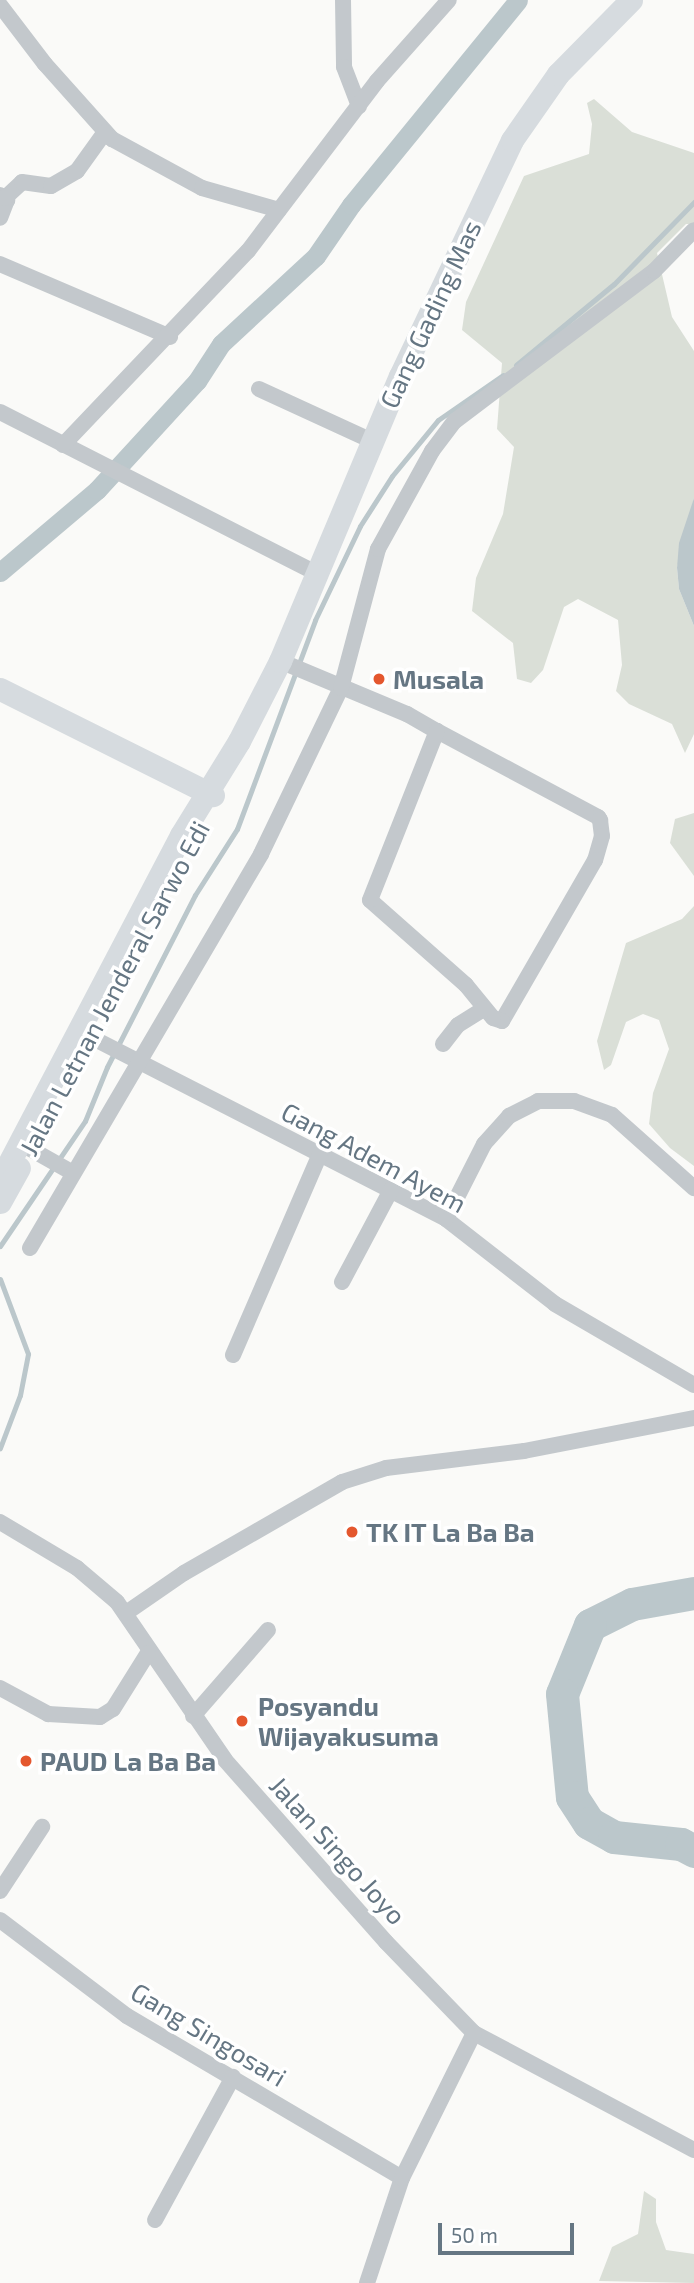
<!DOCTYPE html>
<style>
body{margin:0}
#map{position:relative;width:694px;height:2283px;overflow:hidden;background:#fafaf8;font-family:"Exo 2",sans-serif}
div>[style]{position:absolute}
.green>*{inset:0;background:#dadfd7}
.water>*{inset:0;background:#bbc7cb}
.stream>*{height:5px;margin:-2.5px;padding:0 2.5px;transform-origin:2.5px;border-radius:2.5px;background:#bbc7cb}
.canal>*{height:19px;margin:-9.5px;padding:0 9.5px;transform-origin:9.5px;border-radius:9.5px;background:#bbc7cb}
.river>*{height:33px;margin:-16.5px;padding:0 16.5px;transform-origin:16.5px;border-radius:16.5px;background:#bbc7cb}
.minor>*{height:16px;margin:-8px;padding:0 8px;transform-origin:8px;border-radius:8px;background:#c3c8cc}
.secondary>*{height:23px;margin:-11.5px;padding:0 11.5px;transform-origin:11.5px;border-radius:11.5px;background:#d6dbdf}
.dots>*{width:19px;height:19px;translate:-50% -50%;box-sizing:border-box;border:4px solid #fff;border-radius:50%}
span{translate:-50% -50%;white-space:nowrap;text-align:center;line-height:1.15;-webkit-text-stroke:7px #fff;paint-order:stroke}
.street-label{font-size:26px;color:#657683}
.poi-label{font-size:26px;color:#657683;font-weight:700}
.left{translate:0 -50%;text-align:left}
.scale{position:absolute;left:438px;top:2223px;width:136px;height:32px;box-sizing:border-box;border:4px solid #657683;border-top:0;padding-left:9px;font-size:21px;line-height:24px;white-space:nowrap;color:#657683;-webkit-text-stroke:5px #fff;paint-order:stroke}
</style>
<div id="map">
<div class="green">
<i style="clip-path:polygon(594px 99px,632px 132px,694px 153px,694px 224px,686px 224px,657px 253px,672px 317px,694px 351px,694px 498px,677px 568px,679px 589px,694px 626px,694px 734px,685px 753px,672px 724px,629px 704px,616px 691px,622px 665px,618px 620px,578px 599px,564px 607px,543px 670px,531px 683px,517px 679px,513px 643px,472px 611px,476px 578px,503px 514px,514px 447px,497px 429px,502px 363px,462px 330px,466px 302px,524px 176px,589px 154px,592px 124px,587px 103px)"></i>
<i style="clip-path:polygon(694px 813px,694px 876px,670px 843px,675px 819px)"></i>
<i style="clip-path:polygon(694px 906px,694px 1166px,670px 1148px,649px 1124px,653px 1093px,669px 1049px,659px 1020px,643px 1014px,626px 1022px,611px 1065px,604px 1070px,597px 1041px,626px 943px,682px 919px)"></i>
<i style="clip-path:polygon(644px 2191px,656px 2199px,656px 2222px,666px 2250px,694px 2254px,694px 2283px,599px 2281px,612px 2247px,638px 2234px)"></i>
</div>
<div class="water">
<i style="clip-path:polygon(694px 498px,694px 626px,679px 589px,677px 568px,679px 543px)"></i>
</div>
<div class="stream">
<i style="left:516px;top:365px;width:127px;rotate:-39.6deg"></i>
<i style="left:614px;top:284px;width:115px;rotate:-45.7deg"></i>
<i style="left:0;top:1246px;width:151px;rotate:-55.8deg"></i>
<i style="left:85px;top:1121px;width:58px;rotate:-67.8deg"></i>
<i style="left:107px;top:1067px;width:193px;rotate:-62.9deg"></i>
<i style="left:195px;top:895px;width:78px;rotate:-57.5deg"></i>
<i style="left:237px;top:829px;width:223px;rotate:-69.5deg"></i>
<i style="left:315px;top:620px;width:104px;rotate:-64.4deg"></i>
<i style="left:360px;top:526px;width:59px;rotate:-57.4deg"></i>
<i style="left:392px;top:476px;width:72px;rotate:-50.6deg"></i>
<i style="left:438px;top:420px;width:79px;rotate:-34.7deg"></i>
<i style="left:0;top:1279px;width:80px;rotate:69.5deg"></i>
<i style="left:28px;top:1354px;width:42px;rotate:101deg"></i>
<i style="left:20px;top:1395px;width:57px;rotate:110.7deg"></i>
</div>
<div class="canal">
<i style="left:0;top:572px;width:127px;rotate:-40.2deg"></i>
<i style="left:97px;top:490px;width:148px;rotate:-47.5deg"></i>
<i style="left:197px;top:381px;width:44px;rotate:-57deg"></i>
<i style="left:221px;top:344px;width:129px;rotate:-42.8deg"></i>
<i style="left:316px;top:256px;width:62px;rotate:-55.5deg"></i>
<i style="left:351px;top:205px;width:264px;rotate:-50.8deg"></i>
</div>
<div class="river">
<i style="left:694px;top:1593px;width:63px;rotate:169.9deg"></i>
<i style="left:632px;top:1604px;width:47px;rotate:153.4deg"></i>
<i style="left:590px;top:1625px;width:74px;rotate:112.1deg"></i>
<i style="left:562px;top:1694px;width:103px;rotate:84.5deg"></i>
<i style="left:572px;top:1797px;width:31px;rotate:57deg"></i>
<i style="left:589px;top:1823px;width:29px;rotate:29deg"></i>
<i style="left:614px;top:1837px;width:67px;rotate:6deg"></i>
<i style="left:681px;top:1844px;width:15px;rotate:28deg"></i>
</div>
<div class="minor">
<i style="left:343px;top:0;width:67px;rotate:89.1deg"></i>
<i style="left:344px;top:67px;width:42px;rotate:69deg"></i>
<i style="left:0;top:5px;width:74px;rotate:52.7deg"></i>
<i style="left:45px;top:64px;width:101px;rotate:48.2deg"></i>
<i style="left:112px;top:139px;width:102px;rotate:28.6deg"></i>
<i style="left:202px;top:188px;width:80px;rotate:15.9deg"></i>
<i style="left:0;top:195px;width:9px;rotate:36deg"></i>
<i style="left:7px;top:200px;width:19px;rotate:111deg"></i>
<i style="left:5px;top:198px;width:23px;rotate:-43deg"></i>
<i style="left:22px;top:182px;width:29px;rotate:8deg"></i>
<i style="left:51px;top:186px;width:30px;rotate:-30deg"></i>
<i style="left:77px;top:171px;width:48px;rotate:-54.3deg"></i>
<i style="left:0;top:264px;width:185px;rotate:23.2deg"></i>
<i style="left:259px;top:389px;width:124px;rotate:24.7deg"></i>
<i style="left:0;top:412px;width:355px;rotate:27deg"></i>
<i style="left:63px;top:445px;width:268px;rotate:-46.4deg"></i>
<i style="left:248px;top:251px;width:213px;rotate:-52.8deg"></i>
<i style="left:377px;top:81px;width:108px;rotate:-48.4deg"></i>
<i style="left:280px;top:661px;width:138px;rotate:22.7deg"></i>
<i style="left:407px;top:714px;width:34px;rotate:30deg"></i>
<i style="left:437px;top:731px;width:183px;rotate:28.1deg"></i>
<i style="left:598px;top:817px;width:4px;rotate:56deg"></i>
<i style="left:600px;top:820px;width:16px;rotate:83deg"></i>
<i style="left:602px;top:836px;width:25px;rotate:106deg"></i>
<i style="left:595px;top:860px;width:186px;rotate:120deg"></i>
<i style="left:502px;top:1021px;width:9px;rotate:-162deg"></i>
<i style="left:493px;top:1018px;width:43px;rotate:-129.3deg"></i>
<i style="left:466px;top:985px;width:128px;rotate:-138.5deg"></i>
<i style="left:370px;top:900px;width:182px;rotate:-68.4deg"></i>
<i style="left:79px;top:1031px;width:412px;rotate:27.1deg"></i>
<i style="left:446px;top:1219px;width:138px;rotate:37.9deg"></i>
<i style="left:555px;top:1304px;width:161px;rotate:30.2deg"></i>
<i style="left:443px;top:1044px;width:24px;rotate:-52deg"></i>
<i style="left:458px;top:1025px;width:31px;rotate:-32deg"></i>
<i style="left:20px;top:1143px;width:61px;rotate:29.5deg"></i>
<i style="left:446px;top:1219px;width:84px;rotate:-63.1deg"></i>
<i style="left:484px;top:1144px;width:38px;rotate:-48deg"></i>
<i style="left:509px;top:1116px;width:33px;rotate:-27deg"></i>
<i style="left:538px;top:1101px;width:36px"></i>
<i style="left:574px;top:1101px;width:40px;rotate:20.2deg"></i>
<i style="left:612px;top:1115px;width:110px;rotate:41.7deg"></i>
<i style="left:30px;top:1248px;width:457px;rotate:-59.6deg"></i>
<i style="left:261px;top:854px;width:184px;rotate:-64.3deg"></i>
<i style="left:341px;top:688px;width:144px;rotate:-75.1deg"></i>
<i style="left:378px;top:549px;width:112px;rotate:-61.1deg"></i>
<i style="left:432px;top:451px;width:38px;rotate:-53deg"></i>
<i style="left:455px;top:421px;width:249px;rotate:-37deg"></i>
<i style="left:654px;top:271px;width:57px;rotate:-45.7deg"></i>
<i style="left:342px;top:1282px;width:104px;rotate:-62deg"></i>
<i style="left:233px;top:1355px;width:219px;rotate:-66.6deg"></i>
<i style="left:0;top:1522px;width:90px;rotate:30.9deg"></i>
<i style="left:77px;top:1568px;width:52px;rotate:40.4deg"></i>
<i style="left:117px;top:1602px;width:191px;rotate:55.6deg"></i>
<i style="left:225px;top:1760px;width:243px;rotate:48.5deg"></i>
<i style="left:386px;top:1942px;width:127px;rotate:46deg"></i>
<i style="left:474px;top:2033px;width:249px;rotate:28deg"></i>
<i style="left:126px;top:1613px;width:70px;rotate:-34.6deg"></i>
<i style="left:184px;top:1573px;width:182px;rotate:-29.9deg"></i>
<i style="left:342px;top:1482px;width:46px;rotate:-17.7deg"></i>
<i style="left:386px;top:1468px;width:139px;rotate:-7deg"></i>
<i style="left:524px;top:1451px;width:173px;rotate:-11deg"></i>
<i style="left:0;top:1688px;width:55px;rotate:28.4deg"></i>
<i style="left:48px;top:1714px;width:52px;rotate:3.3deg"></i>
<i style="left:100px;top:1717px;width:15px;rotate:-32deg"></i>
<i style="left:113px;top:1709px;width:66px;rotate:-58deg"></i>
<i style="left:193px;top:1716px;width:114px;rotate:-48.9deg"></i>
<i style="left:0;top:1891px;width:77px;rotate:-56.7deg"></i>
<i style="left:0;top:1920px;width:159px;rotate:37.1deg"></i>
<i style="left:127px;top:2016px;width:319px;rotate:30.5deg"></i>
<i style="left:155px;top:2220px;width:163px;rotate:-61.4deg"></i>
<i style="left:367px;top:2283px;width:111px;rotate:-71.6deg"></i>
<i style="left:402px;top:2178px;width:162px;rotate:-63.6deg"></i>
</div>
<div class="secondary">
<i style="left:0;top:689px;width:238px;rotate:26.5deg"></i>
<i style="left:0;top:1180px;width:390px;rotate:-62.3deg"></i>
<i style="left:181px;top:835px;width:110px;rotate:-58.3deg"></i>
<i style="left:239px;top:741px;width:90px;rotate:-62.9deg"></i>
<i style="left:280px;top:661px;width:309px;rotate:-67.2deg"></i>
<i style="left:400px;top:376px;width:261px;rotate:-64.6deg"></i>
<i style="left:512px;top:140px;width:80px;rotate:-55.1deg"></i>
<i style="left:558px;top:74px;width:104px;rotate:-45.4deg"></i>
<i style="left:0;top:1202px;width:39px;rotate:-61deg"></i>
</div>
<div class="dots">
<i style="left:379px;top:679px;background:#e4572e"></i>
<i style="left:352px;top:1532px;background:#e4572e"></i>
<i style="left:242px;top:1721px;background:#e4572e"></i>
<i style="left:26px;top:1761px;background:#e4572e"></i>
</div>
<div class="street-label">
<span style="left:430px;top:314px;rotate:-65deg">Gang Gading Mas</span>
<span style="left:114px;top:988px;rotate:-62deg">Jalan Letnan Jenderal Sarwo Edi</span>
<span style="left:374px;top:1157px;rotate:28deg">Gang Adem Ayem</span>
<span style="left:338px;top:1850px;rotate:48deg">Jalan Singo Joyo</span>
<span style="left:209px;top:2034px;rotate:31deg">Gang Singosari</span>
</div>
<div class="poi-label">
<span class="left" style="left:393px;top:679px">Musala</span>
<span class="left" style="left:366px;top:1532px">TK IT La Ba Ba</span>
<span class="left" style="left:258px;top:1721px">Posyandu<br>Wijayakusuma</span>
<span class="left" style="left:40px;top:1761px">PAUD La Ba Ba</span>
</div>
<div class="scale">50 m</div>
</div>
